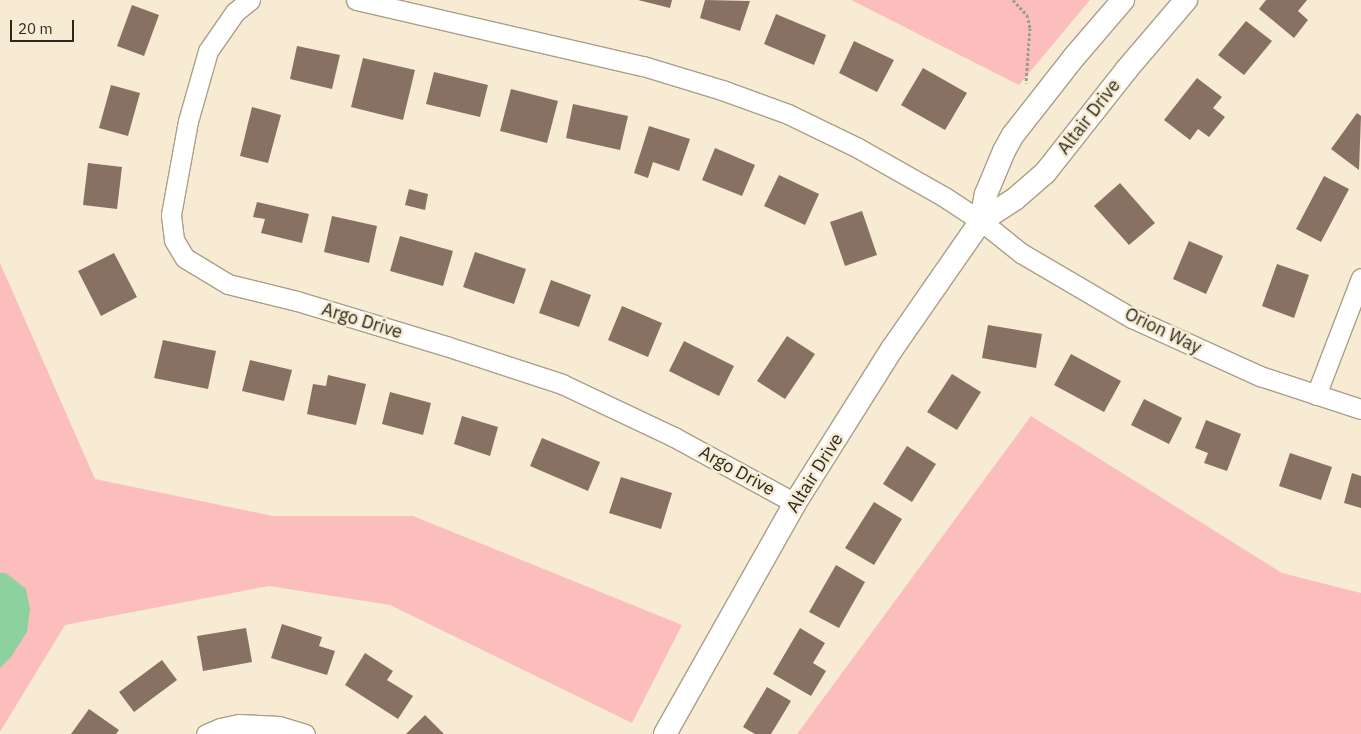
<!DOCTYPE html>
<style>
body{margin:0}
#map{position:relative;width:1361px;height:734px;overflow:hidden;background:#f7ecd3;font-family:"IBM Plex Sans",sans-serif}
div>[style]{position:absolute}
.green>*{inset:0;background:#fcbebc}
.water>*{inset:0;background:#8dd19e}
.building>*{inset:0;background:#887163}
.path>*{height:3px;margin-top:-1.5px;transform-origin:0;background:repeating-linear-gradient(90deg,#a29a88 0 2.5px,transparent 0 5px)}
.roads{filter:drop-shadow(1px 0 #aa9f87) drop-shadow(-1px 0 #aa9f87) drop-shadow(0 1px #aa9f87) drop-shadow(0 -1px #aa9f87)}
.minor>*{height:19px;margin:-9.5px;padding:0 9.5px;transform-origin:9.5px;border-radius:9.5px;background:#fff}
.tertiary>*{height:22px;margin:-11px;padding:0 11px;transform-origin:11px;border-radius:11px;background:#fff}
span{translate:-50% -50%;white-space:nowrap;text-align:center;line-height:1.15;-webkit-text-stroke:5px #f7ecd3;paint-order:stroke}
.street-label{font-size:18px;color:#2d2920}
.scale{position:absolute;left:10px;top:20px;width:64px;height:22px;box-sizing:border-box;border:2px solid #2d2920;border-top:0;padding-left:6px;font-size:15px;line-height:18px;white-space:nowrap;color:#2d2920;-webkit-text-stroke:4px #f7ecd3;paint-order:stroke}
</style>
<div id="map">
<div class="green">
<i style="clip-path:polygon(851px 0,1090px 0,1019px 85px)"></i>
<i style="clip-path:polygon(0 263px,95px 479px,273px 516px,413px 516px,682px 625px,632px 723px,390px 605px,269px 586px,65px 625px,0 732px)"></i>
<i style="clip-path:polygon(1031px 416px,1282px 573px,1361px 593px,1361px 734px,797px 734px)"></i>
</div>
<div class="water">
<i style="clip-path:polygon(0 573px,6px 573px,26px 589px,30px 609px,27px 632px,11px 657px,0 668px)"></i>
</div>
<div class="building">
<i style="clip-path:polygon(638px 0,672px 0,670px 8px)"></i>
<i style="clip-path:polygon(705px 0,750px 1px,740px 31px,700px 18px)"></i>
<i style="clip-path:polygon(1266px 0,1307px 0,1298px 11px,1308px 20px,1294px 38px,1259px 9px)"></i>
<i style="clip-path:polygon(132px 5px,159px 15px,144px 56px,117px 46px)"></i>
<i style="clip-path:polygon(776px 14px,826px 35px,814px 65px,764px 44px)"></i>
<i style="clip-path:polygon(1246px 21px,1272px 41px,1244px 75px,1218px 55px)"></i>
<i style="clip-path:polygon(854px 41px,894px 60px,877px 92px,839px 73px)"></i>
<i style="clip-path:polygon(297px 46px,340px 55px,332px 89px,290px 79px)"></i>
<i style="clip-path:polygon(363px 58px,415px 70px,403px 120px,351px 107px)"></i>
<i style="clip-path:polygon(923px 68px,967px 93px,945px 130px,901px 105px)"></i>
<i style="clip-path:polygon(434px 72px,488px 85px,480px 117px,426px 104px)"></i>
<i style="clip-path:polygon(1197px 78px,1222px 97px,1213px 108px,1225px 117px,1209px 137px,1198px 129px,1190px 140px,1164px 120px)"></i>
<i style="clip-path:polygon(111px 85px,140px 93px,128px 136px,99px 128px)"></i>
<i style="clip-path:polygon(511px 89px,558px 101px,547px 143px,500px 131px)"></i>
<i style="clip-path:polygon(573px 104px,628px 116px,620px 150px,566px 138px)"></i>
<i style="clip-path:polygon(252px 107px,281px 115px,268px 163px,240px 156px)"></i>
<i style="clip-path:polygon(1357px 113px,1361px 116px,1359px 170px,1331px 149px)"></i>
<i style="clip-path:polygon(649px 126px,690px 139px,679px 171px,653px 162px,648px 178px,634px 173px)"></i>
<i style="clip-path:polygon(715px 148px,755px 165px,742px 196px,702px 180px)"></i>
<i style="clip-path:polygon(88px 163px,122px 167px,117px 209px,83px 205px)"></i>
<i style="clip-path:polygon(779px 175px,819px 194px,805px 225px,764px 206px)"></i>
<i style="clip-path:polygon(1324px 176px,1349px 189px,1321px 242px,1296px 229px)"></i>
<i style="clip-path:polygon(1120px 183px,1155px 223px,1129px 245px,1094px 206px)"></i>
<i style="clip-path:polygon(409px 189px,428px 194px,425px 210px,405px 205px)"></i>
<i style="clip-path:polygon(257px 202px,309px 214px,302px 243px,261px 233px,265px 219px,253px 217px)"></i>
<i style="clip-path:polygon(862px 211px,877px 255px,845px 266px,830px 222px)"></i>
<i style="clip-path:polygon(332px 216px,377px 226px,369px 263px,324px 252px)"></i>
<i style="clip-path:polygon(400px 236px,453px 251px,443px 286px,390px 271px)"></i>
<i style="clip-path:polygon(1189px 241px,1223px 256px,1206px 294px,1173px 279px)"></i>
<i style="clip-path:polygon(475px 252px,526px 269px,514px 304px,463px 287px)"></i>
<i style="clip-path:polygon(114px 253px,137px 297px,101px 316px,78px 271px)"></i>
<i style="clip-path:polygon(1277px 264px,1309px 275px,1294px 318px,1262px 306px)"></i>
<i style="clip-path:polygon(551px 280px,591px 295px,579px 327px,539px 313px)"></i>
<i style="clip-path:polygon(622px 306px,662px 323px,648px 357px,608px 340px)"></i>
<i style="clip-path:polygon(988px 325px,1042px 334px,1036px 368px,982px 358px)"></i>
<i style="clip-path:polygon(787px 336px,815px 354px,785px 399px,757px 381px)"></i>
<i style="clip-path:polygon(163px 340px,216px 351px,208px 389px,154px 378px)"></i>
<i style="clip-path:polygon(684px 341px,734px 366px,719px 396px,669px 371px)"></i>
<i style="clip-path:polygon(1071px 354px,1121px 381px,1104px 412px,1054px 385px)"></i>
<i style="clip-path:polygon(250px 360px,292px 370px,284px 401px,242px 391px)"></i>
<i style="clip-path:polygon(952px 374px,981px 392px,957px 430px,927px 412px)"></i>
<i style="clip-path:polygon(328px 375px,366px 384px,356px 425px,307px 414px,313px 384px,326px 386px)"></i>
<i style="clip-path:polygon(390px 392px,431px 403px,423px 435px,382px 424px)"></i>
<i style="clip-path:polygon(1144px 399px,1182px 418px,1169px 444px,1131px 425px)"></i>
<i style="clip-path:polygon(462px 416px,498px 427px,490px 456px,454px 444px)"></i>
<i style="clip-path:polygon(1206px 420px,1241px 434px,1227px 471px,1204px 463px,1208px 453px,1195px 448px)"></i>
<i style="clip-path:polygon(542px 438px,600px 462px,588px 491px,530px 466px)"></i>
<i style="clip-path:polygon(907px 446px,936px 464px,912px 502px,883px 484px)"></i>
<i style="clip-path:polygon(1290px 453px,1332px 467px,1321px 500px,1279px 486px)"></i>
<i style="clip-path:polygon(1352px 473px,1361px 476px,1361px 508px,1344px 503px)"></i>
<i style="clip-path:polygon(621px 477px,672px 493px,661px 529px,609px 513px)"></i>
<i style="clip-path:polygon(874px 502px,902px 519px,874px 565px,845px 548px)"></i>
<i style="clip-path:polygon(836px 565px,865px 582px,839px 628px,809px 612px)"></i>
<i style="clip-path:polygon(282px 624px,322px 637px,319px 646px,335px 651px,327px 675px,271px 658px)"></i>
<i style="clip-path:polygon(246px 628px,252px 662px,203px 671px,197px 636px)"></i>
<i style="clip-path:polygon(800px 628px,825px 643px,813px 663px,826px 671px,811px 696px,773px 674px)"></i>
<i style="clip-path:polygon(365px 653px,393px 671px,387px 680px,413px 696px,398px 719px,345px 685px)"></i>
<i style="clip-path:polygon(162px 660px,177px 680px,134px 712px,119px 692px)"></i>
<i style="clip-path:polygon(767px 687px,791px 701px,771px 734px,755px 734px,743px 727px)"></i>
<i style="clip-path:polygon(89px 709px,119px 730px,116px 734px,71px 734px)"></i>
<i style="clip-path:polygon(425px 715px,444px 734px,406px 734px)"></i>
</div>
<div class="path">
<i style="left:1013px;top:0;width:21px;rotate:47deg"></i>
<i style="left:1027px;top:15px;width:13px;rotate:77deg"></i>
<i style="left:1030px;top:28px;width:55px;rotate:94.2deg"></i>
</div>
<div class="roads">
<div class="minor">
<i style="left:250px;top:0;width:19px;rotate:141deg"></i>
<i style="left:235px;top:12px;width:47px;rotate:124.7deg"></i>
<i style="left:208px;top:51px;width:73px;rotate:105.9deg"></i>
<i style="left:188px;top:121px;width:96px;rotate:100.3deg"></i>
<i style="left:171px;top:215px;width:25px;rotate:83deg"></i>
<i style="left:174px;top:240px;width:21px;rotate:59deg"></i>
<i style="left:185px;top:258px;width:50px;rotate:31.2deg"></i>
<i style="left:228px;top:284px;width:71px;rotate:13.8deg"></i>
<i style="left:297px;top:301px;width:156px;rotate:16.8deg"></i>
<i style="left:446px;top:346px;width:122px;rotate:18.1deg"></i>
<i style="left:562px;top:384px;width:124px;rotate:25.3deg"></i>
<i style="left:674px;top:437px;width:138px;rotate:28.6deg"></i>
<i style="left:356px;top:0;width:294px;rotate:13deg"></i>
<i style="left:643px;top:66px;width:83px;rotate:16.9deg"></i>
<i style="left:722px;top:90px;width:70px;rotate:20deg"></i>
<i style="left:788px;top:114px;width:78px;rotate:25.9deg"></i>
<i style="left:858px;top:148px;width:98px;rotate:29.5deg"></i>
<i style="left:943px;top:196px;width:45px;rotate:33.3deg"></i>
<i style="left:981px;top:221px;width:51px;rotate:38.7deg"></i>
<i style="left:1021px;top:253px;width:129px;rotate:30.4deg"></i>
<i style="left:1132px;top:318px;width:141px;rotate:24.4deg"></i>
<i style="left:1260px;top:376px;width:106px;rotate:18.1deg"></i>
<i style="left:1316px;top:395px;width:125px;rotate:-69deg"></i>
<i style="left:206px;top:734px;width:15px;rotate:-23deg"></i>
<i style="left:220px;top:728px;width:19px;rotate:-12deg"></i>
<i style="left:239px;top:724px;width:40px;rotate:2.9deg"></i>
<i style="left:279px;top:726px;width:27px;rotate:17deg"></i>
</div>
<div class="tertiary">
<i style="left:981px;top:221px;width:40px;rotate:-32.9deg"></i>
<i style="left:1015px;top:199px;width:40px;rotate:-41deg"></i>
<i style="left:1045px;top:173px;width:132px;rotate:-51.7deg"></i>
<i style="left:1127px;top:69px;width:91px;rotate:-49.5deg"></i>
<i style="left:665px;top:734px;width:265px;rotate:-60.6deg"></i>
<i style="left:795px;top:503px;width:182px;rotate:-57.8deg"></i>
<i style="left:892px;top:349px;width:156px;rotate:-55.2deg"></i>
<i style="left:981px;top:221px;width:27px;rotate:-80deg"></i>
<i style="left:986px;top:194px;width:47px;rotate:-67.3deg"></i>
<i style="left:1004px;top:151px;width:18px;rotate:-61deg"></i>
<i style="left:1013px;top:135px;width:100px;rotate:-51.9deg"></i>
<i style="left:1075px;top:56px;width:74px;rotate:-49.4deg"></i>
</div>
</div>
<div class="street-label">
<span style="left:1089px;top:117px;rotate:-52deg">Altair Drive</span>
<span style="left:362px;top:321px;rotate:17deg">Argo Drive</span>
<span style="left:1163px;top:331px;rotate:26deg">Orion Way</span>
<span style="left:737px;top:471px;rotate:29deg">Argo Drive</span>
<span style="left:815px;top:473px;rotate:-58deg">Altair Drive</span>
</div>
<div class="scale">20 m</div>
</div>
